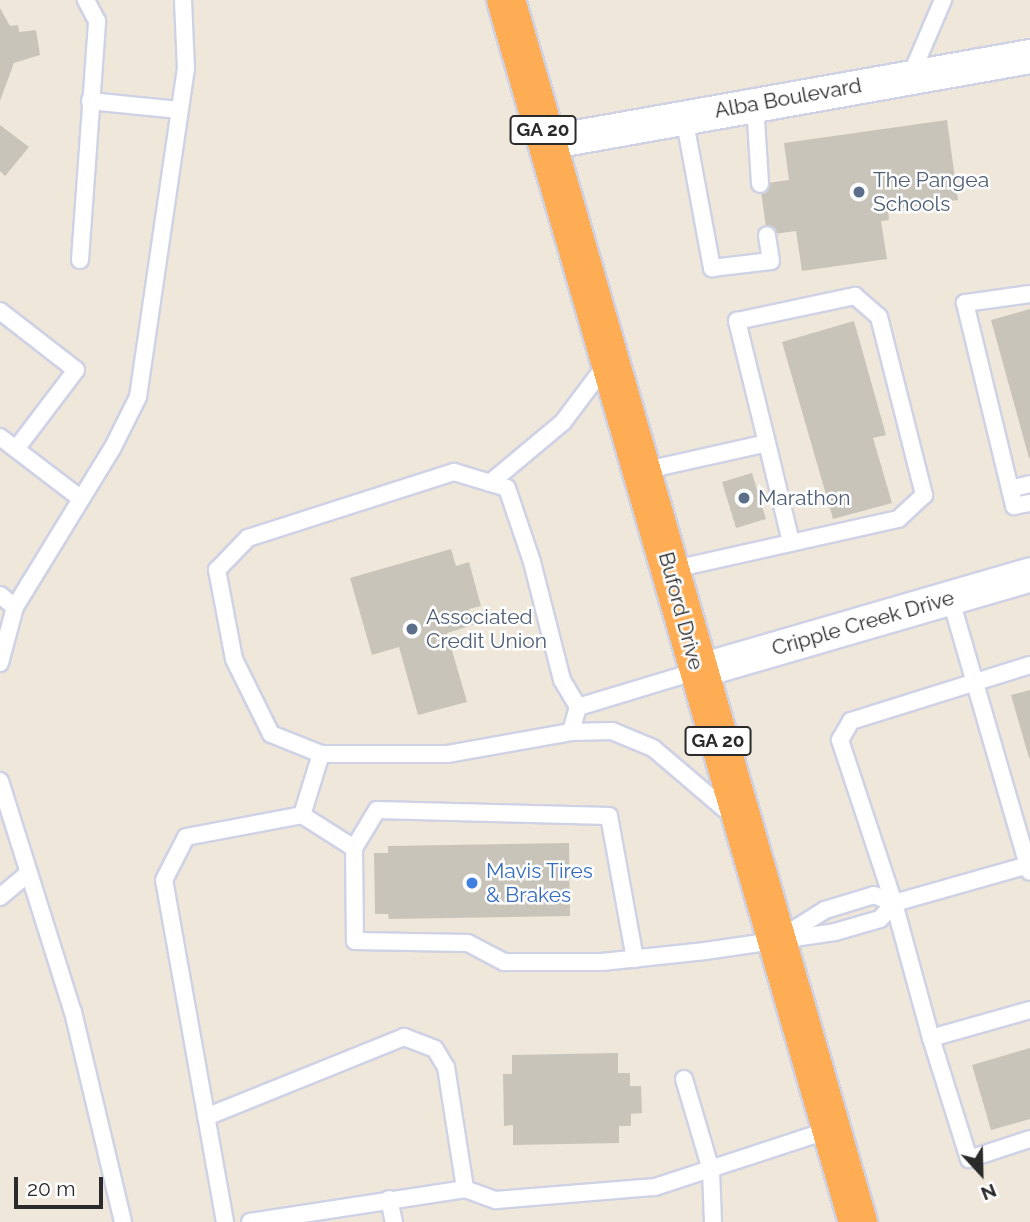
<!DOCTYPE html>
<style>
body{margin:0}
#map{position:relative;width:1030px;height:1222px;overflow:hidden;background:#eee7da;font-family:Raleway,sans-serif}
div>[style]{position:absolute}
.building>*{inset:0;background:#c9c4ba}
.roads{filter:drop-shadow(2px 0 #cfd2e5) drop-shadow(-2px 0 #cfd2e5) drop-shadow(0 2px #cfd2e5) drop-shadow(0 -2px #cfd2e5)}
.lane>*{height:16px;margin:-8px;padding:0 8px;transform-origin:8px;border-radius:8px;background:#fff}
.street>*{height:33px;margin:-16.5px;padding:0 16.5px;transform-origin:16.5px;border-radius:16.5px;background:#fff}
.highway>*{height:38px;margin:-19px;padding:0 19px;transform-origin:19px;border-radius:19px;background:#ffad54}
.dots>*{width:19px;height:19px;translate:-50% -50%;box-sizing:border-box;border:4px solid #fff;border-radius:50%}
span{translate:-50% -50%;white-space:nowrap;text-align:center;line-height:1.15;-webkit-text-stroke:5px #fff;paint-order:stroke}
.shield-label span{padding:2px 5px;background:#fff;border:2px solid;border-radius:5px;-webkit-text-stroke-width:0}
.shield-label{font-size:19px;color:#2a2a2a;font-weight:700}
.street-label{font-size:21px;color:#2a2a2a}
.service-label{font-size:21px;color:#4e5e75}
.left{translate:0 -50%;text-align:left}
.shop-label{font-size:21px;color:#366cbe}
.north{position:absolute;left:946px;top:1138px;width:70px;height:70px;-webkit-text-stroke:5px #fff;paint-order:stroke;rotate:158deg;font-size:19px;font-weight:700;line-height:28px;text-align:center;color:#2a2a2a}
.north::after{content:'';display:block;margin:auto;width:24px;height:32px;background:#2a2a2a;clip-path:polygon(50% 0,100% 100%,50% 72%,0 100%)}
.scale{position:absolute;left:14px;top:1177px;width:89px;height:32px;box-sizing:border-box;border:4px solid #2a2a2a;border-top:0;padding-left:9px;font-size:21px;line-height:24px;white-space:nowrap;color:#2a2a2a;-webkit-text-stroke:5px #fff;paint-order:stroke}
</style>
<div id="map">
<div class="building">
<i style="clip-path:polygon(0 8px,10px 26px,18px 25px,19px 32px,36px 30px,40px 55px,14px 63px,0 101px)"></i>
<i style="clip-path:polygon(947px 120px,958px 200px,888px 210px,889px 220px,881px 221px,887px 259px,802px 271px,796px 231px,767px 235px,760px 184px,789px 180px,784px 143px)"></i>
<i style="clip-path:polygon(0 125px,29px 147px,5px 176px,0 171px)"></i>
<i style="clip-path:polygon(1030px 309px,1030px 458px,1029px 458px,991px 320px)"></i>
<i style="clip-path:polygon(854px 321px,886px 435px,873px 438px,892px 503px,833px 519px,782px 342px)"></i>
<i style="clip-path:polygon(752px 473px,766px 519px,736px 528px,722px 482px)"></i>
<i style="clip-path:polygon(451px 549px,456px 566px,469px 562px,481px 606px,469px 609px,473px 625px,447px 633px,467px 702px,418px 715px,399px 647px,372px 655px,350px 578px)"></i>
<i style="clip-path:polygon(1030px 690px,1030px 758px,1029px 758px,1011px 695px)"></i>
<i style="clip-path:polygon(569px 843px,570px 916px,389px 919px,388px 914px,375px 914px,374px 853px,388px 853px,388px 846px)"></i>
<i style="clip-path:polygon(1030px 1048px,1030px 1119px,991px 1130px,972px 1065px)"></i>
<i style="clip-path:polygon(618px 1053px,618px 1073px,630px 1073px,630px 1086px,641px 1086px,642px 1113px,631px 1114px,631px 1126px,619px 1126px,619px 1143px,513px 1145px,513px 1125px,504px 1126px,503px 1074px,512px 1074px,512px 1055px)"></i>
</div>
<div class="roads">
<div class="lane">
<i style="left:910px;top:77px;width:84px;rotate:-66.8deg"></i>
<i style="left:90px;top:101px;width:89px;rotate:5.8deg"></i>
<i style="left:755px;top:104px;width:80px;rotate:86.4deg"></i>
<i style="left:684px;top:117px;width:154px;rotate:79.5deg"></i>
<i style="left:712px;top:268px;width:59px;rotate:-6.8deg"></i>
<i style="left:771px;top:261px;width:26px;rotate:-99deg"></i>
<i style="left:80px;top:260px;width:240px;rotate:-85.9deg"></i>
<i style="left:97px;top:21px;width:24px;rotate:-118deg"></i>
<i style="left:1030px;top:294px;width:66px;rotate:172.1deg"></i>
<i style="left:965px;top:303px;width:209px;rotate:76.4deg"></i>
<i style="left:1014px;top:506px;width:16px;rotate:-11deg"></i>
<i style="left:0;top:311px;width:96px;rotate:37.8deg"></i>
<i style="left:76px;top:370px;width:99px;rotate:127.2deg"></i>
<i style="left:0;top:437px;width:102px;rotate:37.4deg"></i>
<i style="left:767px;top:443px;width:102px;rotate:76.4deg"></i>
<i style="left:642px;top:471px;width:128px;rotate:-12.6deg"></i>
<i style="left:767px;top:443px;width:126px;rotate:-103.8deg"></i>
<i style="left:737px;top:321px;width:121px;rotate:-12deg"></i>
<i style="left:855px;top:296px;width:32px;rotate:41deg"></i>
<i style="left:879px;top:317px;width:184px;rotate:75.8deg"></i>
<i style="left:924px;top:495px;width:35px;rotate:137deg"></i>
<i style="left:898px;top:519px;width:235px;rotate:167.4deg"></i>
<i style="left:454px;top:472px;width:55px;rotate:16.8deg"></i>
<i style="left:507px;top:488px;width:78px;rotate:71.3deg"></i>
<i style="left:532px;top:562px;width:122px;rotate:75.7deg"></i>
<i style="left:562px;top:680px;width:31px;rotate:59deg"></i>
<i style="left:578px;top:707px;width:26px;rotate:106deg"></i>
<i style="left:571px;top:732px;width:126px;rotate:169.9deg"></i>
<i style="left:447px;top:754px;width:126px;rotate:180deg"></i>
<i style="left:321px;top:754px;width:54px;rotate:-158.2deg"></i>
<i style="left:271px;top:734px;width:84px;rotate:-116.3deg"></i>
<i style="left:234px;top:659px;width:91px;rotate:-100.8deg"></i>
<i style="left:217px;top:570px;width:45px;rotate:-45.9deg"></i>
<i style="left:248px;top:538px;width:216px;rotate:-17.8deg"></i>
<i style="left:490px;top:483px;width:95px;rotate:-39.9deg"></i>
<i style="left:563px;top:422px;width:75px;rotate:-53.1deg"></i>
<i style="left:1010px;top:489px;width:21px;rotate:-14deg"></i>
<i style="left:0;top:595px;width:19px;rotate:39deg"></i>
<i style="left:950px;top:597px;width:286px;rotate:73.8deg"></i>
<i style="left:0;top:663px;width:58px;rotate:-75deg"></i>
<i style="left:15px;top:607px;width:185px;rotate:-58.5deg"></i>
<i style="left:112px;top:449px;width:58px;rotate:-63.4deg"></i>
<i style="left:138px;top:397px;width:331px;rotate:-81.7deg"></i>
<i style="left:186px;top:69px;width:69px;rotate:-92.5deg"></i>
<i style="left:1030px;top:665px;width:188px;rotate:162.6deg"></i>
<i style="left:851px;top:721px;width:22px;rotate:120deg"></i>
<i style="left:840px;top:740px;width:172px;rotate:71.7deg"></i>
<i style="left:894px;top:903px;width:140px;rotate:74.7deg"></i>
<i style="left:931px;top:1038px;width:103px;rotate:-15.8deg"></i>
<i style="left:578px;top:707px;width:124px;rotate:-16.8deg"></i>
<i style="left:571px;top:732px;width:41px;rotate:-1.4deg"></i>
<i style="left:612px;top:731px;width:44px;rotate:22.5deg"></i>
<i style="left:653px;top:748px;width:105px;rotate:40.4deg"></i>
<i style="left:0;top:781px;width:242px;rotate:72.5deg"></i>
<i style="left:73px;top:1012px;width:216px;rotate:76.6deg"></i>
<i style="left:302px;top:815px;width:62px;rotate:32.4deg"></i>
<i style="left:0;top:897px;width:35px;rotate:-40deg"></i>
<i style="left:782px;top:937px;width:51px;rotate:-32.1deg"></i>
<i style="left:825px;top:910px;width:51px;rotate:-17deg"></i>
<i style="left:874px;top:895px;width:22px;rotate:22deg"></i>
<i style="left:635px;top:959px;width:145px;rotate:-100.3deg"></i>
<i style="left:609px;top:816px;width:232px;rotate:-178.5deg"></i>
<i style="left:377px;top:810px;width:44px;rotate:121.2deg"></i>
<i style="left:354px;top:848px;width:93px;rotate:89.4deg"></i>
<i style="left:355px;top:941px;width:113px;rotate:1deg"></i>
<i style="left:468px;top:943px;width:41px;rotate:27.8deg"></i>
<i style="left:504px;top:962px;width:98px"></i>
<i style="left:602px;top:962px;width:104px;rotate:-6.1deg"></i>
<i style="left:705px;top:951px;width:131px;rotate:-8.3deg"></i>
<i style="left:835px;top:932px;width:47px;rotate:-16.1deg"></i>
<i style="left:880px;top:919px;width:21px;rotate:-49deg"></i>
<i style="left:894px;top:903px;width:139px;rotate:-15.8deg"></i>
<i style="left:931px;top:1038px;width:127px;rotate:72.6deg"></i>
<i style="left:969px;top:1159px;width:64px;rotate:-18.2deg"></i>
<i style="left:684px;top:1079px;width:95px;rotate:73.5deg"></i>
<i style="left:711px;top:1170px;width:52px;rotate:87.8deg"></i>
<i style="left:206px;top:1117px;width:214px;rotate:-22deg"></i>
<i style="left:404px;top:1037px;width:33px;rotate:21deg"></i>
<i style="left:435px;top:1049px;width:21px;rotate:59deg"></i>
<i style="left:446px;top:1067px;width:123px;rotate:81.1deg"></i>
<i style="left:465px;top:1189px;width:33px;rotate:20deg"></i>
<i style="left:496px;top:1200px;width:160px;rotate:-4.7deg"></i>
<i style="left:655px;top:1187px;width:186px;rotate:-18.1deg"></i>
<i style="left:389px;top:1199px;width:24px;rotate:78deg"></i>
<i style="left:225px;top:1222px;width:347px;rotate:-100.1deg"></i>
<i style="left:164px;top:880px;width:48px;rotate:-62.9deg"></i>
<i style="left:186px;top:837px;width:118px;rotate:-10.7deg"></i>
<i style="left:302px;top:815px;width:64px;rotate:-72.7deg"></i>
<i style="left:250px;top:1222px;width:218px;rotate:-8.7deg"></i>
</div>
<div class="street">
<i style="left:547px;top:142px;width:491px;rotate:-10.1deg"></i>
<i style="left:697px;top:671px;width:347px;rotate:-16.2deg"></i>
</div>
<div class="highway">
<i style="left:506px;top:0;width:1272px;rotate:73.93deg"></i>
</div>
</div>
<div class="dots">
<i style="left:859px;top:192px;background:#5c6f8a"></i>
<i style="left:744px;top:498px;background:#5c6f8a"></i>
<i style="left:412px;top:629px;background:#5c6f8a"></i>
<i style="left:472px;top:883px;background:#3f7fe0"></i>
</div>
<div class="shield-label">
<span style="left:543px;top:130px">GA 20</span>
<span style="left:718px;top:741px">GA 20</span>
</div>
<div class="street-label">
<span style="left:788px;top:98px;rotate:-10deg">Alba Boulevard</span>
<span style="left:681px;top:611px;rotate:75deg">Buford Drive</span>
<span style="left:863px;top:623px;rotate:-16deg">Cripple Creek Drive</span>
</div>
<div class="service-label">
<span class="left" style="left:873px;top:192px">The Pangea<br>Schools</span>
<span class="left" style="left:758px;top:498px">Marathon</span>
<span class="left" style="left:426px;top:629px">Associated<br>Credit Union</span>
</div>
<div class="shop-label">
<span class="left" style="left:486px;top:883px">Mavis Tires<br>&amp; Brakes</span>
</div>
<div class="north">N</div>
<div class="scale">20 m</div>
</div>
